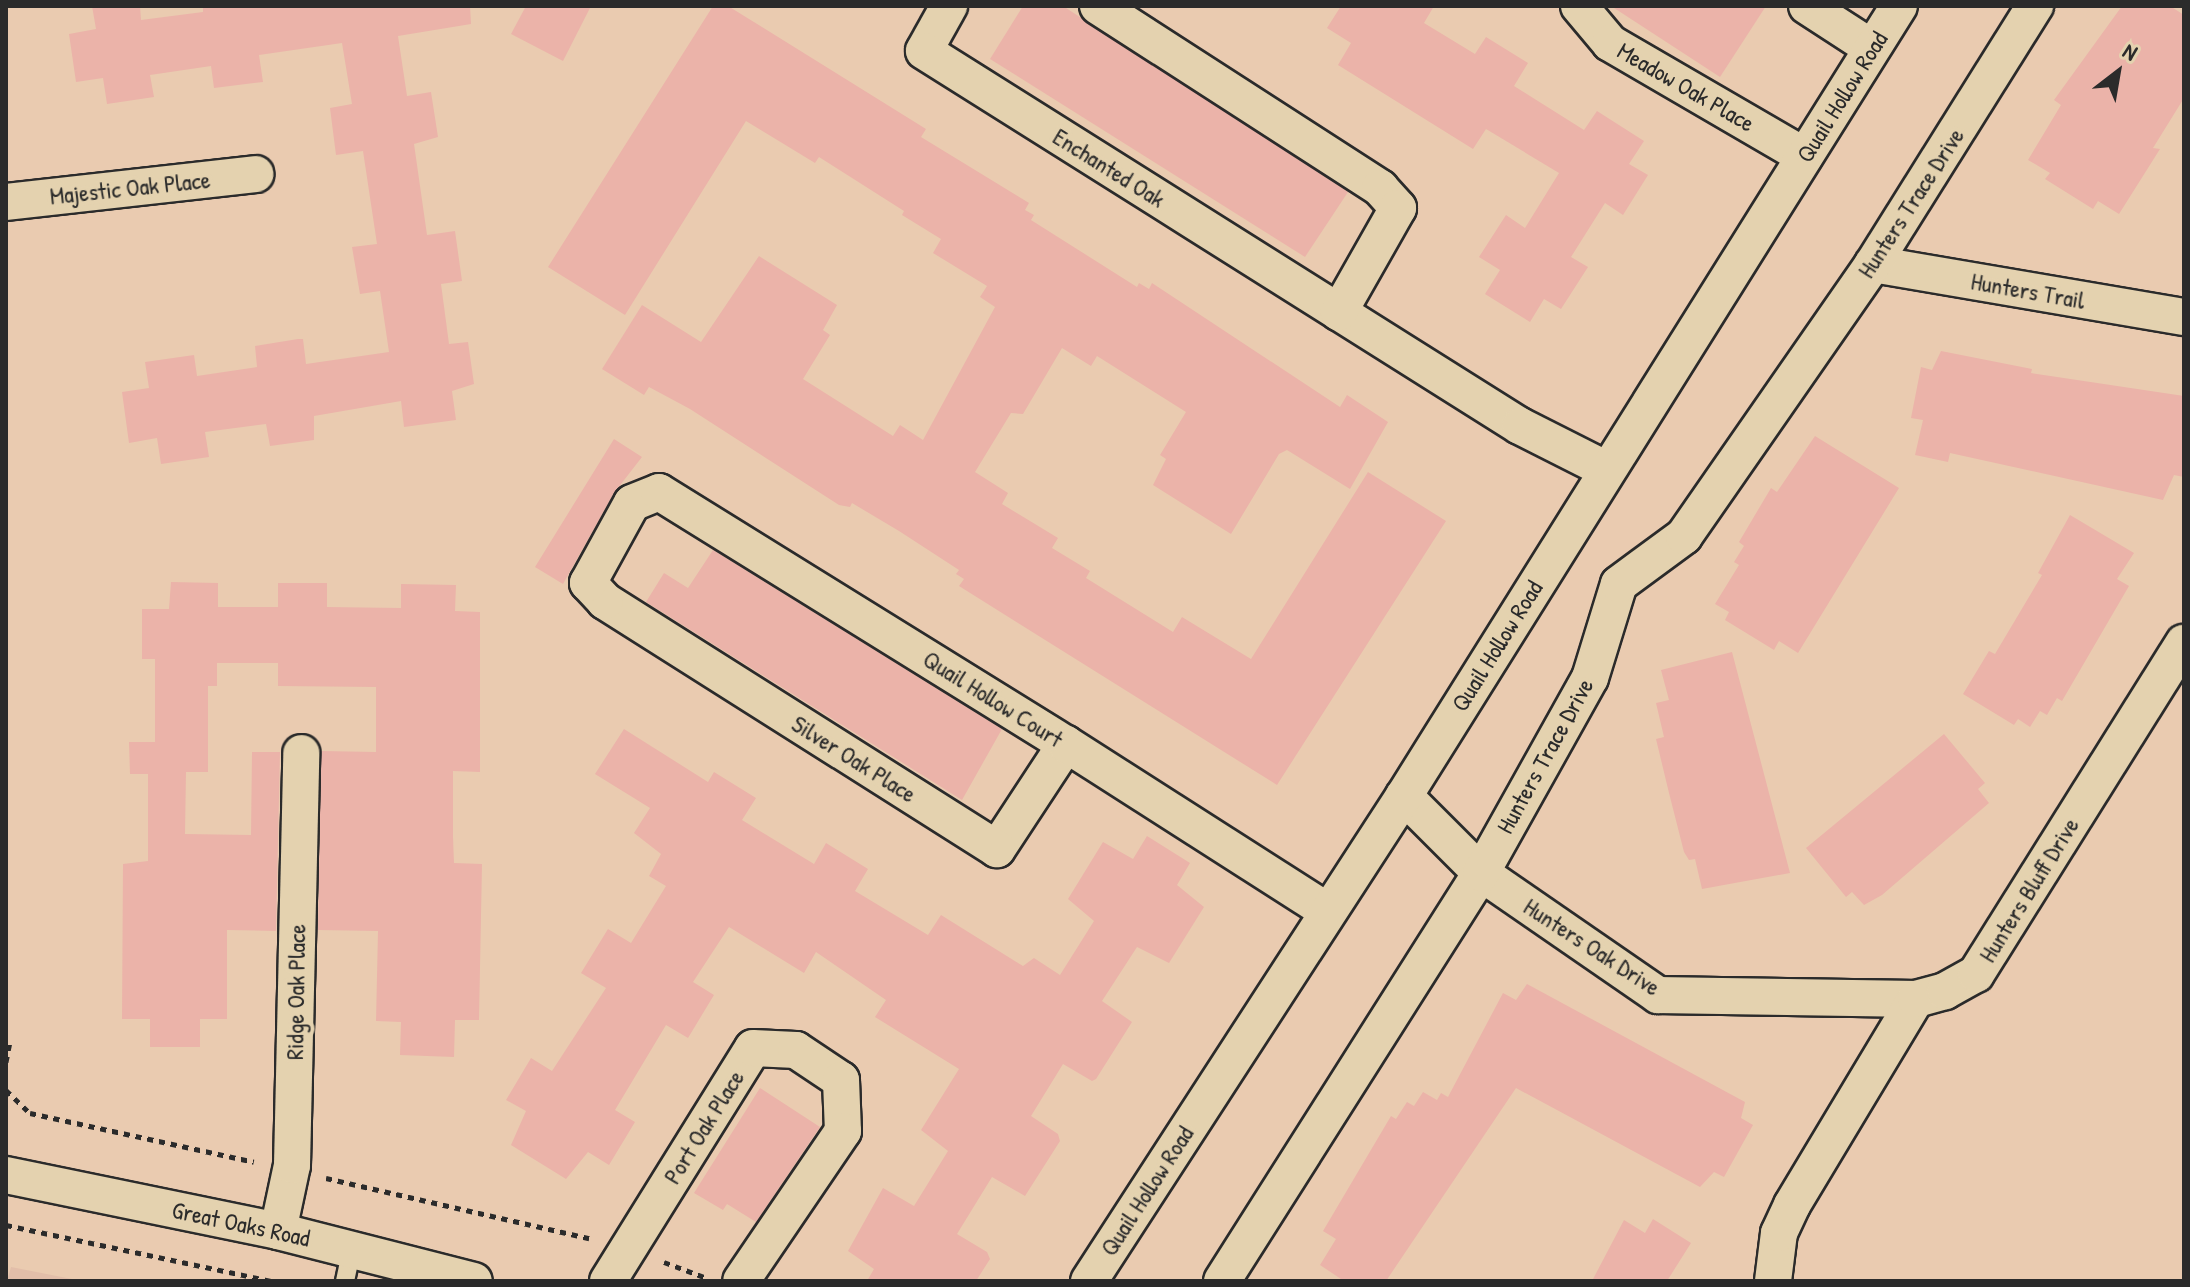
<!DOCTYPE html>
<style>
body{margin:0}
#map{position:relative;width:2190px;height:1287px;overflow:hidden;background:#eacbb0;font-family:"Patrick Hand",sans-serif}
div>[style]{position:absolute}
.built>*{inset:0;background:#e2bea9}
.building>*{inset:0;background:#ebb3a9}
.path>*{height:5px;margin-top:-2.5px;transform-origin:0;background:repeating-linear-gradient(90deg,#2b2b2b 0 6px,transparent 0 12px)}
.roads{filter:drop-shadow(2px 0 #2b2b2b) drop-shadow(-2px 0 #2b2b2b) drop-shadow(0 2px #2b2b2b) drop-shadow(0 -2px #2b2b2b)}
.service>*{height:18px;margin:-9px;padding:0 9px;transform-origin:9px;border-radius:9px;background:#e4d2af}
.minor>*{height:36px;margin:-18px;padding:0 18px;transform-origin:18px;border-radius:18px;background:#e4d2af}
span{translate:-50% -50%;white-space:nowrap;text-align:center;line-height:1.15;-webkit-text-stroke:8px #e4d2af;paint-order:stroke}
.street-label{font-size:24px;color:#2b2b2b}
.frame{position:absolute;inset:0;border:8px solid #2b2b2b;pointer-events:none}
.north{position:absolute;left:2078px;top:32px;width:80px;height:80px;-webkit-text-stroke:6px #e4d2af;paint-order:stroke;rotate:31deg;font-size:22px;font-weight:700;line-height:32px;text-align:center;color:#2b2b2b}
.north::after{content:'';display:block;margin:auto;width:28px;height:36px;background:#2b2b2b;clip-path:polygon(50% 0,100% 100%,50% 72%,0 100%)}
</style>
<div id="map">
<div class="built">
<i style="clip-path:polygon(11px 1267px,82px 1281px,7px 1281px)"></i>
</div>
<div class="building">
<i style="clip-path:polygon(92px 6px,140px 6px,141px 20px,203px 12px,203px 6px,470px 6px,471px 24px,398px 36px,407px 96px,431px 92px,438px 137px,414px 144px,427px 235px,455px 231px,462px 281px,441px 284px,449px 344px,468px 342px,474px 384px,452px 391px,456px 420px,404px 427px,401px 401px,314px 416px,314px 440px,270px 446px,266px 424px,205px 432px,209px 457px,161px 464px,157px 438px,129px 443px,122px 392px,149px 388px,145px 362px,194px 355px,197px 376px,257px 367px,255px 346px,298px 339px,303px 339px,306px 364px,389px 352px,380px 291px,360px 294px,352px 247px,377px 244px,363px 151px,336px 155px,330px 108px,352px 104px,342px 43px,259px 55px,263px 82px,214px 88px,211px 66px,150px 75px,154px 97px,107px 104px,103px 78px,76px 82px,69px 34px,96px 29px)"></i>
<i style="clip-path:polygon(526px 6px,591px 6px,563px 61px,511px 34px)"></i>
<i style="clip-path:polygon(713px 6px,728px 6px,926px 129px,921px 137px,1029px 203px,1025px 210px,1034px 215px,1031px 220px,1137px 287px,1139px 283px,1149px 289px,1152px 283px,1340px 407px,1347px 395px,1388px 422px,1350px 489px,1287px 450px,1279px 454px,1231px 534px,1153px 485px,1166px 459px,1160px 455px,1186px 412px,1097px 356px,1091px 366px,1062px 348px,1023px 414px,1011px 413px,975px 472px,1008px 493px,1002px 504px,1058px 538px,1052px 548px,1090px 571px,1086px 578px,1173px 632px,1182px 617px,1251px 659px,1368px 472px,1446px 521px,1277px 785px,959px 586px,964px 579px,956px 574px,959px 570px,899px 531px,852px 503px,850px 507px,839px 505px,690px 409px,649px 387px,644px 395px,602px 369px,642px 305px,701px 342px,759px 256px,837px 305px,823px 330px,830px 335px,803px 379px,893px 436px,900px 425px,923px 440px,995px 307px,980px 297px,987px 286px,933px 253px,941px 239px,902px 215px,904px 211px,819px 157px,815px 163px,746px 121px,625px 315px,548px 267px)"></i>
<i style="clip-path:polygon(1023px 6px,1063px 6px,1348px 192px,1305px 257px,990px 59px)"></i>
<i style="clip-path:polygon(1341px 6px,1434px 6px,1424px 23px,1475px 54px,1486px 37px,1528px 63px,1514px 86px,1584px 130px,1597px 111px,1644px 141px,1629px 164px,1648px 175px,1623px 215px,1605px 203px,1571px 257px,1588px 267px,1561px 309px,1544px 299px,1530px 322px,1485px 294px,1500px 270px,1479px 257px,1506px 215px,1525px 228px,1559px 173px,1486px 129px,1473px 149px,1338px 65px,1351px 43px,1327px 28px)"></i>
<i style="clip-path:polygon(1611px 6px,1766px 6px,1720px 77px)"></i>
<i style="clip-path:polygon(2122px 6px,2170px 6px,2184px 15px,2184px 98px,2153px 148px,2160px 149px,2119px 214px,2098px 201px,2093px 209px,2045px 179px,2050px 173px,2028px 160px,2061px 105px,2054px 100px)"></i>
<i style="clip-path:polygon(1941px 351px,2032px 369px,2031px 373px,2184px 396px,2184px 477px,2174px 475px,2163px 500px,1950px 453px,1948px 462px,1915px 455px,1923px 420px,1911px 418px,1921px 367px,1932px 370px)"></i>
<i style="clip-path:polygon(1815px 436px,1899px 488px,1798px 653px,1779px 641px,1774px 650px,1725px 620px,1729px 612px,1715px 604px,1739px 565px,1734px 562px,1744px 546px,1739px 542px,1771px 488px,1777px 492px)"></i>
<i style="clip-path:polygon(614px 439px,642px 457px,614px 493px,563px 584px,535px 567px)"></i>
<i style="clip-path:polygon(2070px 515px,2134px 553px,2117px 579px,2129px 586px,2062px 701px,2057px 698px,2047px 715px,2040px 711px,2030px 727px,2018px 719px,2014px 725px,1963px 694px,1989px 651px,1995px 654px,2042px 575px,2038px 573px)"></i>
<i style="clip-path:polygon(713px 550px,1002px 729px,962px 800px,646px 602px,664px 573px,688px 588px)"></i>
<i style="clip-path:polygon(171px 582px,218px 583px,218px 607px,278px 607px,278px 583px,327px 583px,327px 607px,401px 608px,401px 584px,456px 585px,455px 611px,480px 612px,480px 772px,453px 771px,453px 837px,454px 863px,482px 864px,479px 1020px,455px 1020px,454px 1057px,400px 1055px,401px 1022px,376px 1021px,378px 931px,318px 930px,321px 751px,376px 752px,376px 687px,278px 686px,278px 663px,217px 663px,217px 686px,208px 686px,208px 772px,186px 772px,185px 834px,251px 835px,252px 752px,280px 752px,276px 931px,227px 930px,227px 1019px,200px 1019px,200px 1047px,150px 1047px,150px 1019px,122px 1019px,123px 864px,148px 861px,148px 774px,130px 774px,129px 742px,155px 742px,155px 659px,142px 659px,142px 609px,169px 609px)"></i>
<i style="clip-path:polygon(1732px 652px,1790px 873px,1702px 889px,1695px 859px,1689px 860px,1684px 852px,1669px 793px,1656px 739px,1664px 737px,1656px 703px,1669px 700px,1661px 670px)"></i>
<i style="clip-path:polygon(624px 729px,708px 782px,714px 772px,756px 798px,742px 820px,814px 864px,826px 843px,868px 869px,855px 891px,928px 935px,941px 915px,1023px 966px,1034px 958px,1060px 975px,1094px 921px,1068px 899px,1103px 842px,1133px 859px,1147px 836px,1190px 863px,1177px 885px,1204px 907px,1169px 963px,1137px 947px,1102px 1001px,1132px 1022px,1096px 1079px,1092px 1081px,1063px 1064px,1031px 1116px,1058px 1134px,1060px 1141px,1025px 1196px,992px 1177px,957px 1234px,987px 1252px,990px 1259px,976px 1281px,867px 1281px,874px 1269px,848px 1251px,883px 1188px,914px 1206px,948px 1151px,921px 1130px,959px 1069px,875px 1017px,886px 1000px,816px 952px,804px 973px,729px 927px,693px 982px,714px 995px,688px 1038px,666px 1025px,615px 1110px,635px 1122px,609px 1165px,588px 1152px,566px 1179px,511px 1145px,526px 1111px,506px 1100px,531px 1058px,552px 1071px,606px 988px,581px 973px,608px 929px,631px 943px,666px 886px,649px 876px,661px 854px,634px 833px,650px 808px,595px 774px)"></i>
<i style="clip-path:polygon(1944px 734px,1985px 783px,1978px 789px,1989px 803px,1882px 895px,1864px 905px,1852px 892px,1846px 897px,1806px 848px)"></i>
<i style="clip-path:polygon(1527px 984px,1745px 1102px,1741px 1118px,1753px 1125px,1724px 1177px,1714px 1172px,1700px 1187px,1516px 1088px,1386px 1281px,1344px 1281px,1320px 1265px,1336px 1239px,1323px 1231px,1391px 1116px,1396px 1119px,1407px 1102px,1414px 1106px,1423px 1092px,1437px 1100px,1441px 1093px,1448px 1097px,1503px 993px,1516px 1000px)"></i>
<i style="clip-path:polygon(760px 1088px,820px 1127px,756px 1222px,727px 1204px,723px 1210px,694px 1193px)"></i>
<i style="clip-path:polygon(1653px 1219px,1691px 1243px,1667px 1281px,1592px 1281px,1624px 1220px,1645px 1233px)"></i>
</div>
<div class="path">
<i style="left:6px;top:1062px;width:21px;rotate:-79deg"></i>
<i style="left:6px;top:1090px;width:33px;rotate:44deg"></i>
<i style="left:30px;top:1113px;width:229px;rotate:12.3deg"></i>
<i style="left:326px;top:1178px;width:270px;rotate:12.9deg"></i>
<i style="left:6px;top:1225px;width:272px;rotate:11.9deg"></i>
<i style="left:664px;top:1262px;width:46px;rotate:20.4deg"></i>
</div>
<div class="roads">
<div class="service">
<i style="left:345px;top:1281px;width:34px;rotate:-78deg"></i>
</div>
<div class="minor">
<i style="left:949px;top:6px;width:51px;rotate:119.1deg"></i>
<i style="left:924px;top:51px;width:704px;rotate:32.18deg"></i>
<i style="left:1520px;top:426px;width:97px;rotate:26.8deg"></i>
<i style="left:1098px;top:6px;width:336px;rotate:32.8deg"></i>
<i style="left:1380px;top:188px;width:27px;rotate:48deg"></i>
<i style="left:1398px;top:208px;width:120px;rotate:119.6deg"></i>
<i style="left:1579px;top:6px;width:48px;rotate:50deg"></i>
<i style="left:1610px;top:43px;width:225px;rotate:30.2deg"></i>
<i style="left:1807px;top:6px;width:77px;rotate:32.9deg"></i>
<i style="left:6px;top:202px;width:251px;rotate:-6.4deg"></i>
<i style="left:1873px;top:264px;width:315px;rotate:9.7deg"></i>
<i style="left:1066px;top:744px;width:126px;rotate:123.3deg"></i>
<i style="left:997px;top:849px;width:464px;rotate:-147.7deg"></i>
<i style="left:605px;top:601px;width:25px;rotate:-133deg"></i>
<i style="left:588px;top:583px;width:91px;rotate:-61.2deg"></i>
<i style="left:632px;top:503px;width:29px;rotate:-22deg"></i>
<i style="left:659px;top:492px;width:479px;rotate:31.8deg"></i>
<i style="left:1066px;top:744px;width:308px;rotate:32.6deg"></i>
<i style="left:1404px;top:796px;width:109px;rotate:45deg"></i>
<i style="left:1481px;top:873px;width:215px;rotate:34.6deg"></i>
<i style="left:1658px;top:995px;width:258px;rotate:0.9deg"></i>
<i style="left:6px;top:1175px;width:278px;rotate:11.6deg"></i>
<i style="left:278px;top:1231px;width:202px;rotate:14.3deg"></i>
<i style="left:278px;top:1231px;width:67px;rotate:-78deg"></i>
<i style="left:292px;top:1165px;width:412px;rotate:-88.7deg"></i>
<i style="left:608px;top:1281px;width:274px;rotate:-58.1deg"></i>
<i style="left:753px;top:1048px;width:43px;rotate:2.7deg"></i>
<i style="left:796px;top:1050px;width:54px;rotate:33.7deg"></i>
<i style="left:841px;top:1080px;width:51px;rotate:87.8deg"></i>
<i style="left:843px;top:1131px;width:181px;rotate:124.2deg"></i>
<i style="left:1089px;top:1281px;width:578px;rotate:-57deg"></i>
<i style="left:1404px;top:796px;width:932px;rotate:-57.93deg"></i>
<i style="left:1222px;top:1281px;width:483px;rotate:-57.6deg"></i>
<i style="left:1481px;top:873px;width:223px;rotate:-60.8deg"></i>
<i style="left:1590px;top:678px;width:98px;rotate:-72.9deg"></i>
<i style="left:1619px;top:584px;width:81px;rotate:-36.4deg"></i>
<i style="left:1684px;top:536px;width:331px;rotate:-55.2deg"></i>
<i style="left:1873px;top:264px;width:305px;rotate:-57.9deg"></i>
<i style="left:1773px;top:1281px;width:48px;rotate:-82.9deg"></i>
<i style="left:1779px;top:1233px;width:31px;rotate:-65deg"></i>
<i style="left:1792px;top:1205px;width:240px;rotate:-59deg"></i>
<i style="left:1916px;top:999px;width:30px;rotate:-15deg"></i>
<i style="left:1945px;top:991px;width:35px;rotate:-29deg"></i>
<i style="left:1976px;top:974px;width:391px;rotate:-57.9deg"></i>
</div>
</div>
<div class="street-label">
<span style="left:1686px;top:87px;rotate:30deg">Meadow Oak Place</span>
<span style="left:1842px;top:97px;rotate:-58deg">Quail Hollow Road</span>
<span style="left:1109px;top:168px;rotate:32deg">Enchanted Oak</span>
<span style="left:130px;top:188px;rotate:-6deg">Majestic Oak Place</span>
<span style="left:1911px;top:203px;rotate:-57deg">Hunters Trace Drive</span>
<span style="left:2028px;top:291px;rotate:10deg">Hunters Trail</span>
<span style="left:1497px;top:646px;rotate:-58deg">Quail Hollow Road</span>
<span style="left:993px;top:699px;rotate:32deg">Quail Hollow Court</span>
<span style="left:1545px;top:756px;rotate:-61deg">Hunters Trace Drive</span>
<span style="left:854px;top:759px;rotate:32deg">Silver Oak Place</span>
<span style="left:2029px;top:890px;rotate:-58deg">Hunters Bluff Drive</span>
<span style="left:1592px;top:947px;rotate:33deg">Hunters Oak Drive</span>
<span style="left:296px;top:992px;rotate:-89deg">Ridge Oak Place</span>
<span style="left:704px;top:1127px;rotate:-58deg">Port Oak Place</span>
<span style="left:1147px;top:1191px;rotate:-57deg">Quail Hollow Road</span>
<span style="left:241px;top:1224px;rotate:12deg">Great Oaks Road</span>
</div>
<div class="frame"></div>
<div class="north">N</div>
</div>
